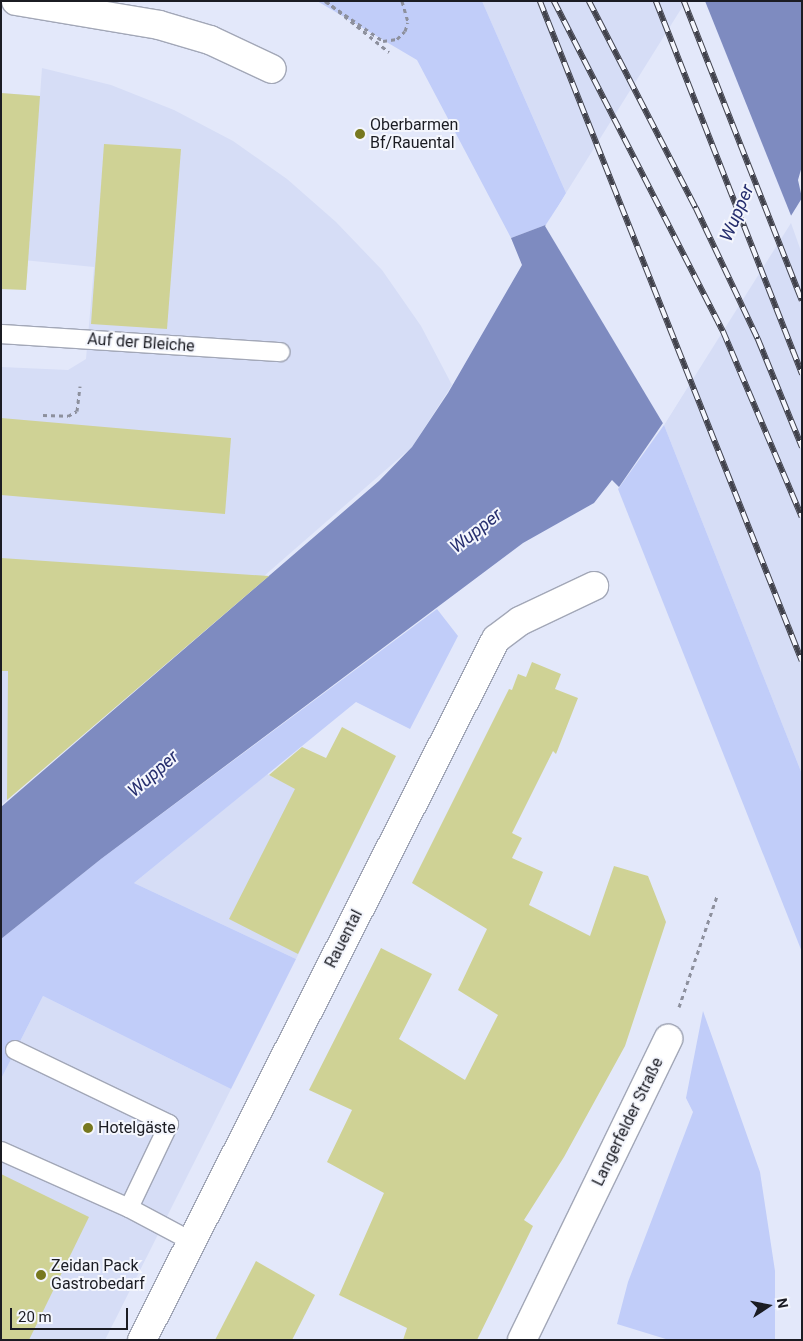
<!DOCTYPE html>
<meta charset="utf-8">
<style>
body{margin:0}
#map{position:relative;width:803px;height:1341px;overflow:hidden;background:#e3e8fa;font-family:Roboto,sans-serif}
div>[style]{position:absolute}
.built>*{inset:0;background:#d6ddf6}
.green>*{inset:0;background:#c1cdf9}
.water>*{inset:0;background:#7e8bc0}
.pier>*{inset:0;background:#e3e8fa}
.building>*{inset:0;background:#cfd295}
.path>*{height:3px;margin-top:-1.5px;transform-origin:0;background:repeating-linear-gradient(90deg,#8d909d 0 4px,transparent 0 8px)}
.roads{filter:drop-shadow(1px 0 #a2a7b7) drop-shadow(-1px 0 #a2a7b7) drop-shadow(0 1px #a2a7b7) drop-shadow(0 -1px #a2a7b7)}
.lane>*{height:18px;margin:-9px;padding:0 9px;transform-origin:9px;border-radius:9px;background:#fff}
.street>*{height:28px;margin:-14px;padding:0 14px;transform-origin:14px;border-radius:14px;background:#fff}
.secondary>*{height:28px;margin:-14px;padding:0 14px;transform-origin:14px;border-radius:14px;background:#fff}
.rail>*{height:5.5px;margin-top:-2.75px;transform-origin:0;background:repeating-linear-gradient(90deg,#f4f6fd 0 11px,#41424c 0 22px);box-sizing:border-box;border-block:1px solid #41424c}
.path-bridge>*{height:3px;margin-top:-1.5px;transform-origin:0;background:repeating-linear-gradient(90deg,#8d909d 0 4px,transparent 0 8px)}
.dots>*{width:14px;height:14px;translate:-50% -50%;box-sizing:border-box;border:2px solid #f4f6fd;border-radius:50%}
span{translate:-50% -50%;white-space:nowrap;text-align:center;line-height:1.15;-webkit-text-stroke:4px #f4f6fd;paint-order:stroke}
.poi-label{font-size:16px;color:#1b1c23}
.left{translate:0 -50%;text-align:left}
.street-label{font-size:16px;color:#1b1c23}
.water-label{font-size:18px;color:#262e6e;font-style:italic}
.frame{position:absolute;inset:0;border:2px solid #1b1c23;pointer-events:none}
.north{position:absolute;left:743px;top:1281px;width:50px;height:50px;-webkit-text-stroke:4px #f4f6fd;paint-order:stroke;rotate:79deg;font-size:14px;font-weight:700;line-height:20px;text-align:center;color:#1b1c23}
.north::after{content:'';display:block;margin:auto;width:18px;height:22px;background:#1b1c23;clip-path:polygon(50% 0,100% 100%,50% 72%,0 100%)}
.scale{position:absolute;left:10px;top:1308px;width:118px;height:22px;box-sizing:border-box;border:2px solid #1b1c23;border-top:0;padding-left:6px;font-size:15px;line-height:18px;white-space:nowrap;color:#1b1c23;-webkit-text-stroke:4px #f4f6fd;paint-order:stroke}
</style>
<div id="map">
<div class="built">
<i style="clip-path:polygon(482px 1px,686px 1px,566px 193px)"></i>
<i style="clip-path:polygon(42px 68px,111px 85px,174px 110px,233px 141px,287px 179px,336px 222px,382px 270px,421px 326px,452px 385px,412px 447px,1px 805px,1px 367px,68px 370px,86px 359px,94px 267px,23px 260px,1px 291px,1px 93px,40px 96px)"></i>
<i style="clip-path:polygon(791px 223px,802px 254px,802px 774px,664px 425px)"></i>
<i style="clip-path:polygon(267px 774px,363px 823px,296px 959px,134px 883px)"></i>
<i style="clip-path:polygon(43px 996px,231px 1089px,105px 1340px,1px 1340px,1px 1079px)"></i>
</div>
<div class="green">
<i style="clip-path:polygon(317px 1px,482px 1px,566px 193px,548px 224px,511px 238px,417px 60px)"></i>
<i style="clip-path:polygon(664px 425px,802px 774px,802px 952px,618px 489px)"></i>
<i style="clip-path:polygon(437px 609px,458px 636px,410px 729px,356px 702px,134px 883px,296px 959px,231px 1089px,43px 996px,1px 1079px,1px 939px,101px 859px)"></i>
<i style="clip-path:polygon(703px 1011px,760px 1172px,775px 1271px,775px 1340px,669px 1340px,617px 1324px,628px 1282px,693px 1112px,686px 1098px)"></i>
</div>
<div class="water">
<i style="clip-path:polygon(695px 1px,802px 1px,802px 166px,798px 180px,802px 198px,663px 423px,619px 487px,612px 480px,594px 503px,523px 543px,101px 859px,1px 939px,1px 807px,379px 481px,412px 447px,448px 393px,522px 265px,511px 238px,548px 224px)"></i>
</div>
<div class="pier">
<i style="clip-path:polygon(692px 1px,705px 1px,792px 218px,664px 425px,545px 226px)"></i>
</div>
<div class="building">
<i style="clip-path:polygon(1px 93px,40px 96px,26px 290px,1px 289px)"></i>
<i style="clip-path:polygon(104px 144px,181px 149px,167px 329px,91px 324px)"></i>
<i style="clip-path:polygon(1px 418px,231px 438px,225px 514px,1px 495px)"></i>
<i style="clip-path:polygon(1px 558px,269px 576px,7px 800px,8px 671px,1px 671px)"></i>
<i style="clip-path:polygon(532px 662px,561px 674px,555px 689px,578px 698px,556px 754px,553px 751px,512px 833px,522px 838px,512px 858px,543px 872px,529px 905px,590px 936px,614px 866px,648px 876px,666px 922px,625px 1046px,564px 1157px,524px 1220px,533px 1226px,477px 1340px,403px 1340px,407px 1328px,339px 1295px,384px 1193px,327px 1162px,352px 1110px,309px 1090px,381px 948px,432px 974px,399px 1039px,465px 1080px,498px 1015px,458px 990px,487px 929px,412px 883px,509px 689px,512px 690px,518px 674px,526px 677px)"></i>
<i style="clip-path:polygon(342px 727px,396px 756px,298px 954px,229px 919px,295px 789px,269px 775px,302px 747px,326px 758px)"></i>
<i style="clip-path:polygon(1px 1174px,89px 1217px,29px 1340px,1px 1340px)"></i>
<i style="clip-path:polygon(256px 1261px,315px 1295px,292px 1340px,215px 1340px)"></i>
</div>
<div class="path">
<i style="left:326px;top:1px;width:81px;rotate:39deg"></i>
<i style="left:402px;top:1px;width:22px;rotate:74deg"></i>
<i style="left:43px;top:415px;width:25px;rotate:2deg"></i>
<i style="left:68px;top:416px;width:10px;rotate:-29deg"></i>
<i style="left:77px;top:411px;width:25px;rotate:-83deg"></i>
<i style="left:679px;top:1007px;width:117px;rotate:-71.1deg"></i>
</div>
<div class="roads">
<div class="lane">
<i style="left:1px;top:334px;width:280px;rotate:3.7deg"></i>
<i style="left:15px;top:1050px;width:171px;rotate:25.7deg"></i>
<i style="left:169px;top:1124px;width:93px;rotate:115.5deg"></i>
<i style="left:129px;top:1208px;width:70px;rotate:28deg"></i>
<i style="left:1px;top:1151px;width:140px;rotate:24deg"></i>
</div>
<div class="street">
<i style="left:142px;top:1340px;width:785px;rotate:-63.21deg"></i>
<i style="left:496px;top:639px;width:30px;rotate:-37deg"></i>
<i style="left:520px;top:621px;width:82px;rotate:-25.3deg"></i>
<i style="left:522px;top:1340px;width:335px;rotate:-64.1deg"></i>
</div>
<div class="secondary">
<i style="left:16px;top:1px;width:145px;rotate:9.5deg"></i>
<i style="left:159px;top:25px;width:53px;rotate:16.4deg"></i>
<i style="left:210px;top:40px;width:68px;rotate:25.1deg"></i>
</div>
</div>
<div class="rail">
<i style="left:540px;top:1px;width:710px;rotate:68.35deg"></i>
<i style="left:554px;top:1px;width:371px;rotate:62.9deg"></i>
<i style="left:723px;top:331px;width:202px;rotate:67deg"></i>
<i style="left:589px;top:1px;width:233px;rotate:62.7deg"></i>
<i style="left:696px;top:208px;width:145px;rotate:64.7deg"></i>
<i style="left:758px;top:339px;width:117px;rotate:67.8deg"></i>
<i style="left:656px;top:1px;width:401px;rotate:68.6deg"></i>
<i style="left:684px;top:1px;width:322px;rotate:68.5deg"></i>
</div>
<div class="path-bridge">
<i style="left:325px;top:1px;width:70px;rotate:34.6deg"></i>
<i style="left:383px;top:41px;width:14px;rotate:-8deg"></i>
<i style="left:397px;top:39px;width:11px;rotate:-45deg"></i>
<i style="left:405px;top:31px;width:9px;rotate:-72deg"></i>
</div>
<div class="dots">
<i style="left:360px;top:134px;background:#77781f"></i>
<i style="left:88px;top:1128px;background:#77781f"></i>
<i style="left:41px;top:1275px;background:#77781f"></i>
</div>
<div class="poi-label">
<span class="left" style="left:370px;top:134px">Oberbarmen<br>Bf/Rauental</span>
<span class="left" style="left:98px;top:1128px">Hotelgäste</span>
<span class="left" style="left:51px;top:1275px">Zeidan Pack<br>Gastrobedarf</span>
</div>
<div class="street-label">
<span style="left:141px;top:343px;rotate:4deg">Auf der Bleiche</span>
<span style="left:344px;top:939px;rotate:-63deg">Rauental</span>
<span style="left:628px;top:1122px;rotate:-64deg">Langerfelder Straße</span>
</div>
<div class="water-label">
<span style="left:737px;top:213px;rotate:-67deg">Wupper</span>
<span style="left:476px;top:531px;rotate:-38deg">Wupper</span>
<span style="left:153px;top:774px;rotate:-41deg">Wupper</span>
</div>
<div class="frame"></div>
<div class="north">N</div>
<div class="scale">20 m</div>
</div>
